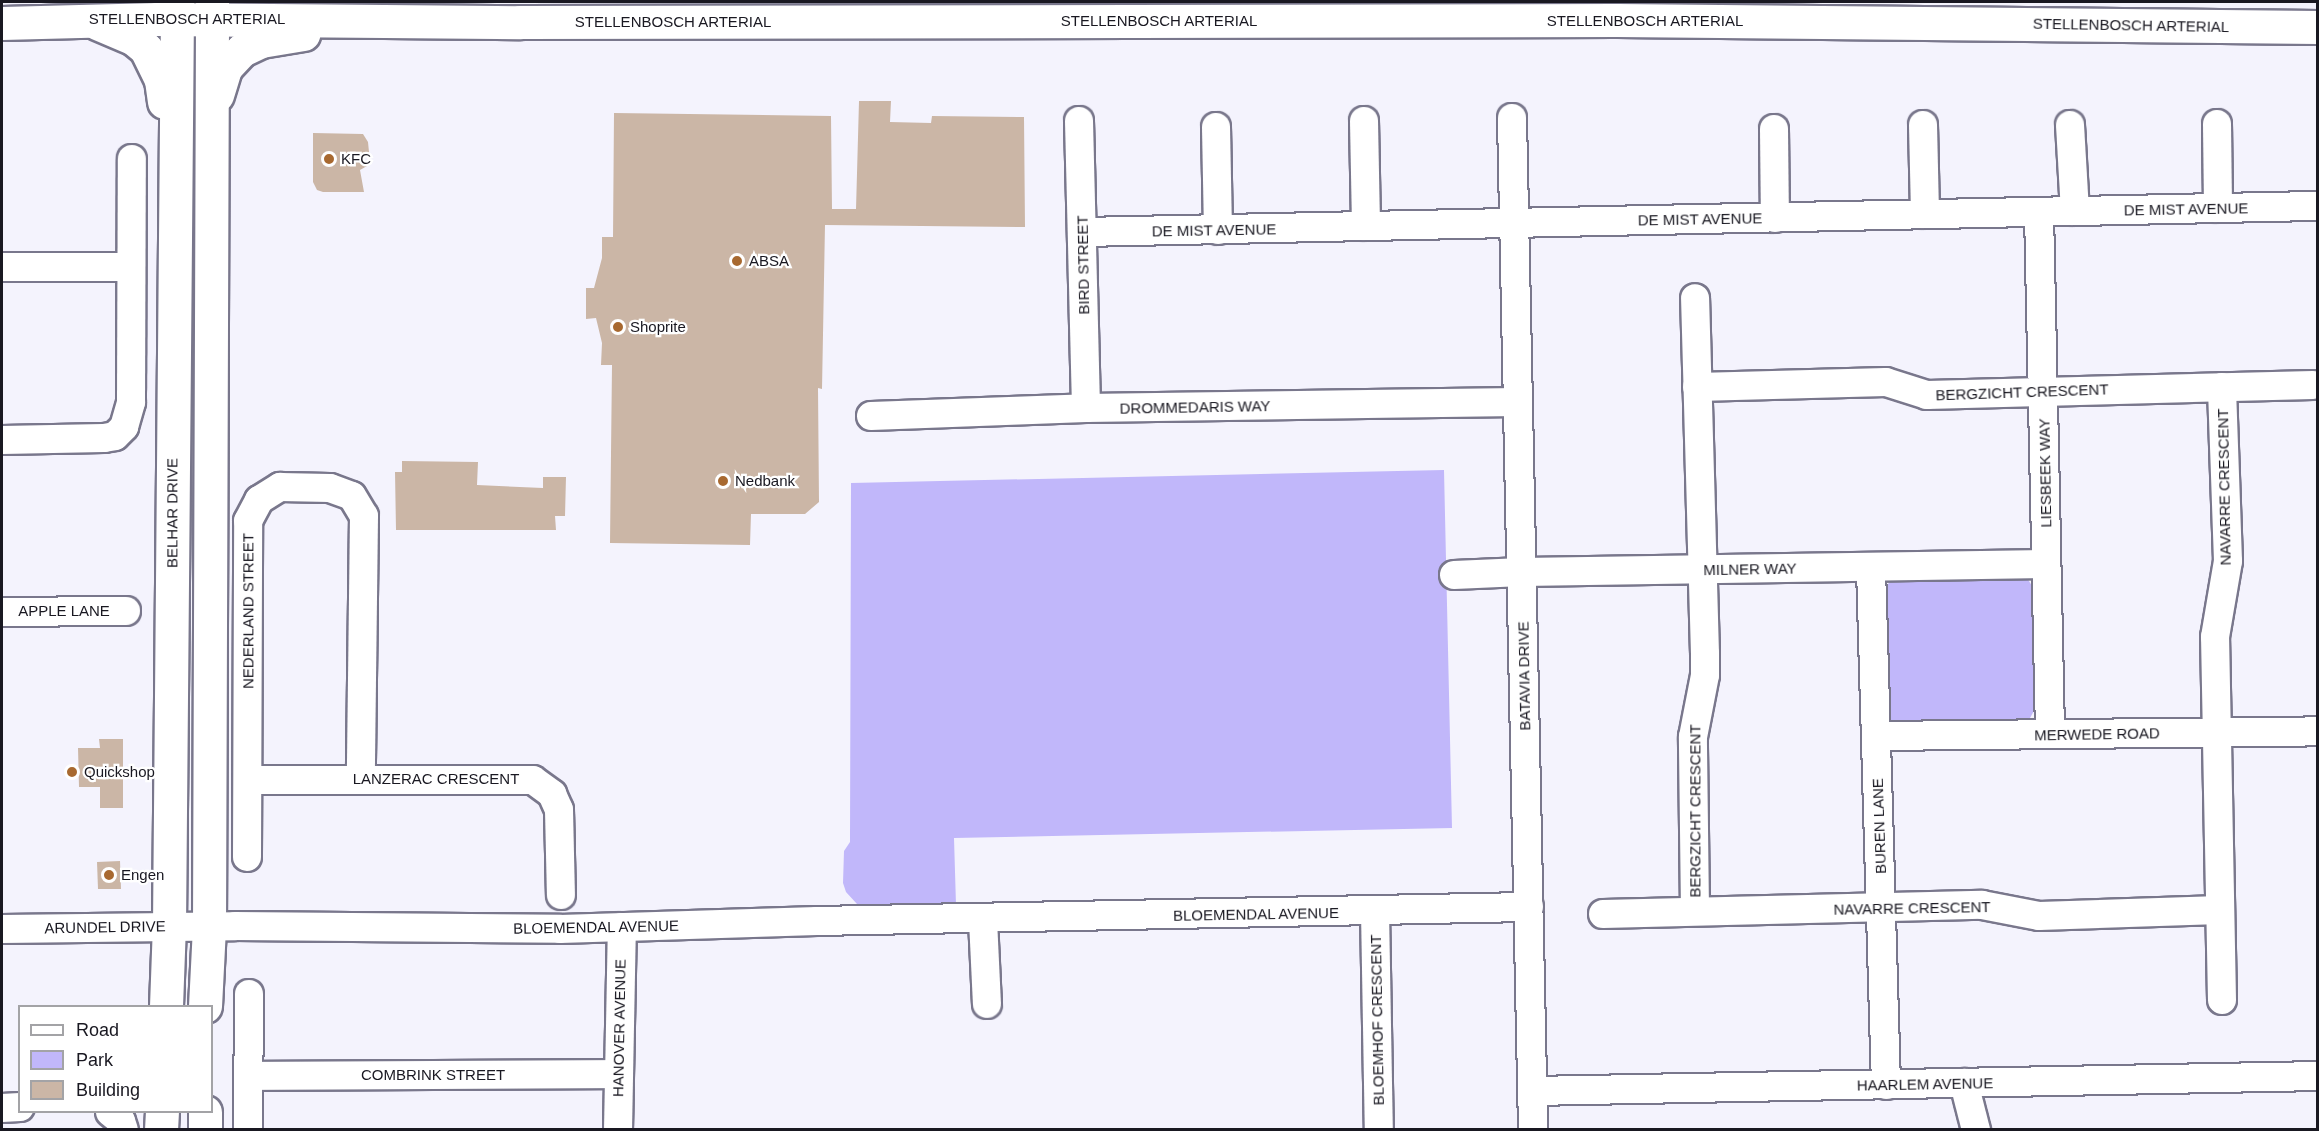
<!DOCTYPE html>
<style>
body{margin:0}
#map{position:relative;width:2319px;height:1131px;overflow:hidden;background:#f4f3fd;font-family:Arial,sans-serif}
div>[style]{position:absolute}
.green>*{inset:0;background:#c1b7fa}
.building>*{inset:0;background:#cbb6a6}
.roads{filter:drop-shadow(2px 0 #79778c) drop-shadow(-2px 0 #79778c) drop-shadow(0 2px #79778c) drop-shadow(0 -2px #79778c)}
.minor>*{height:28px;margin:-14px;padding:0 14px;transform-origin:14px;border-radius:14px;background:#fff}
.major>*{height:33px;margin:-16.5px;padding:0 16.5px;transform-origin:16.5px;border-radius:16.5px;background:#fff}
.dots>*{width:16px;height:16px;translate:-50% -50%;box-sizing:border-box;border:3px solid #fff;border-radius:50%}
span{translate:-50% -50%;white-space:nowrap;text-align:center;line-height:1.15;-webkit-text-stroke:4.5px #fff;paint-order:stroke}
.street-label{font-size:15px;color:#191821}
.poi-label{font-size:15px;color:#191821}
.left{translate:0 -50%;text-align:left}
.frame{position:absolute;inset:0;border:3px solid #191821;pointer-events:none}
.legend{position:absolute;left:18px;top:1005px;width:195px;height:108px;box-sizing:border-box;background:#fff;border:2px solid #a3a3a6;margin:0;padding:8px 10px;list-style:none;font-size:18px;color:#191821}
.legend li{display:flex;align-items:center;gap:12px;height:30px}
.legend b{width:30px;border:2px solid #a3a3a6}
</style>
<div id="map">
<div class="green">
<i style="clip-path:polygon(1444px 470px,1452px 828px,954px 838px,956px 905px,865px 907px,857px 904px,846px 892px,843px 883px,844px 851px,850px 842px,851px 483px)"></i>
<i style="clip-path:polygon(2027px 578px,2034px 589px,2035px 709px,2030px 718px,2026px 721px,1898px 725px,1892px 722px,1888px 716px,1885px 588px,1888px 584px,1892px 580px)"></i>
</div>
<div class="building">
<i style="clip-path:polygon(859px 101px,891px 101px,890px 122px,931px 123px,932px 116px,1024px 117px,1025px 227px,825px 225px,822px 389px,818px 388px,819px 502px,805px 514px,751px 514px,750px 545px,610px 543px,612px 365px,601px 365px,602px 343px,596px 318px,586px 319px,586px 288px,594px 288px,602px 258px,602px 237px,613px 237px,614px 113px,831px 116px,832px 209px,856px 209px)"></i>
<i style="clip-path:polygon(313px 133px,363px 134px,368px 142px,369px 152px,363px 160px,367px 166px,360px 170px,364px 192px,323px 192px,317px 190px,313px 182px)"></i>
<i style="clip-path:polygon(402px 461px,478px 462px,477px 485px,543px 488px,543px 477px,566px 477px,565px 516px,555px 516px,556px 530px,396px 530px,395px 472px,402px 472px)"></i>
<i style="clip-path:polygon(99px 739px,123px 739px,123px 808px,100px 808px,100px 787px,79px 787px,78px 748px,100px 748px)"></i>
<i style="clip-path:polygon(120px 861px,121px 889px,98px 889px,97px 862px)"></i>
</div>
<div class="roads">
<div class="minor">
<i style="left:1512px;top:118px;width:1012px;rotate:88.81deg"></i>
<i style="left:1079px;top:121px;width:287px;rotate:88.6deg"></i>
<i style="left:1364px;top:121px;width:105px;rotate:88.9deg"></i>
<i style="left:2217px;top:124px;width:84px;rotate:89.3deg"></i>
<i style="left:1923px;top:125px;width:89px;rotate:88.7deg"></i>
<i style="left:2070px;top:125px;width:86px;rotate:86.7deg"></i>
<i style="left:1216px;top:127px;width:103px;rotate:88.9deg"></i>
<i style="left:1774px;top:129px;width:89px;rotate:89.4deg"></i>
<i style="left:2039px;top:212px;width:522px;rotate:88.79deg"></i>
<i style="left:1083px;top:232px;width:1235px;rotate:-1.21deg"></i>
<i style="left:2px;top:267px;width:129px"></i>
<i style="left:1697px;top:387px;width:189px;rotate:-1.5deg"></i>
<i style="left:1886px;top:382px;width:43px;rotate:17.6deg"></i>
<i style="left:1927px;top:395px;width:386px;rotate:-1.5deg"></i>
<i style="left:871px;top:416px;width:215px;rotate:-2.1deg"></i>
<i style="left:1086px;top:408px;width:432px;rotate:-0.8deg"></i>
<i style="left:2px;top:440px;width:102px;rotate:-1.1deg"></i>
<i style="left:104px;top:438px;width:11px;rotate:-10deg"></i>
<i style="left:115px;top:436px;width:13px;rotate:-45deg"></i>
<i style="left:124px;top:427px;width:26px;rotate:-74deg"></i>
<i style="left:131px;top:402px;width:243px;rotate:-89.8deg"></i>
<i style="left:1871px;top:568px;width:517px;rotate:88.34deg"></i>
<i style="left:1454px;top:575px;width:68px;rotate:-2.5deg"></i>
<i style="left:1522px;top:572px;width:524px;rotate:-0.87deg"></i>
<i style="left:2px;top:612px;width:124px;rotate:-0.5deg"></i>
<i style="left:1876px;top:736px;width:442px;rotate:-0.6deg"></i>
<i style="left:248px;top:780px;width:285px"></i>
<i style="left:533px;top:780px;width:24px;rotate:36deg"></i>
<i style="left:552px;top:794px;width:17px;rotate:66deg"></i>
<i style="left:559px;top:810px;width:85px;rotate:88.7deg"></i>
<i style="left:247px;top:857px;width:336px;rotate:-89.8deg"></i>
<i style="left:248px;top:521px;width:24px;rotate:-62deg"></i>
<i style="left:259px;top:500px;width:25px;rotate:-32deg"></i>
<i style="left:280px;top:487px;width:50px;rotate:1.1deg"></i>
<i style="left:330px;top:488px;width:23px;rotate:20deg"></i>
<i style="left:352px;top:496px;width:23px;rotate:59deg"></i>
<i style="left:364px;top:516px;width:263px;rotate:90.7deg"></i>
<i style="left:1375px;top:911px;width:219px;rotate:89deg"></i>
<i style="left:1695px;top:911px;width:174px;rotate:-90.7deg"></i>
<i style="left:1693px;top:737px;width:63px;rotate:-79deg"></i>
<i style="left:1705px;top:675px;width:21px;rotate:-90deg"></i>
<i style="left:1705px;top:654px;width:356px;rotate:-91.6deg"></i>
<i style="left:1603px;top:914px;width:379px;rotate:-1.4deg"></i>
<i style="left:1982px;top:905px;width:58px;rotate:10.9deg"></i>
<i style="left:2039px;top:916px;width:181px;rotate:-1.9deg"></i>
<i style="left:983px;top:920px;width:84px;rotate:87.3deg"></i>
<i style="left:2px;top:929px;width:233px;rotate:-0.7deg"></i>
<i style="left:235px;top:926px;width:325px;rotate:0.5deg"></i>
<i style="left:560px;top:929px;width:257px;rotate:-1.8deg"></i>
<i style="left:817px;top:921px;width:712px;rotate:-1.13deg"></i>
<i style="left:2222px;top:1000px;width:363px;rotate:-91.1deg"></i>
<i style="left:2215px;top:637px;width:77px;rotate:-80.3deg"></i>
<i style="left:2228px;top:561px;width:174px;rotate:-92deg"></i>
<i style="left:249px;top:1076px;width:368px;rotate:-0.3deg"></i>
<i style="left:1964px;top:1083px;width:49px;rotate:75.7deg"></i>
<i style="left:1532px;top:1091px;width:786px;rotate:-1.09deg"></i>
<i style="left:2px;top:1108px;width:18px;rotate:-3deg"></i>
<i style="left:110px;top:1112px;width:14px;rotate:39deg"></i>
<i style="left:121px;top:1121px;width:9px;rotate:72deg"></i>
<i style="left:248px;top:1130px;width:136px;rotate:-89.6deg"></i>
<i style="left:618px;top:1130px;width:203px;rotate:-88.9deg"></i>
</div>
<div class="major">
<i style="left:2px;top:23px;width:155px;rotate:-1.5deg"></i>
<i style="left:157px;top:19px;width:363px;rotate:0.5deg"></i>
<i style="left:520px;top:22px;width:1097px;rotate:-0.1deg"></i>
<i style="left:1617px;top:20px;width:701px;rotate:0.57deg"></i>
<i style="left:97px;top:23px;width:39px;rotate:23deg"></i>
<i style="left:133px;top:38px;width:17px;rotate:40deg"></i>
<i style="left:146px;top:49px;width:34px;rotate:64deg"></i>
<i style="left:161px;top:80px;width:22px;rotate:82deg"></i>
<i style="left:217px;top:95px;width:28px;rotate:-73deg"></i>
<i style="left:225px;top:68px;width:25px;rotate:-47deg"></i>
<i style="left:242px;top:50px;width:21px;rotate:-25deg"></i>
<i style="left:261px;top:41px;width:43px;rotate:-9.5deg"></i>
<i style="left:166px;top:1006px;width:80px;rotate:-87.9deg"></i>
<i style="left:169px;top:926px;width:924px;rotate:-89.5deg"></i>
<i style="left:205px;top:1006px;width:79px;rotate:-87.1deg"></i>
<i style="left:209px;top:927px;width:925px;rotate:-89.81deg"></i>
<i style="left:205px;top:1112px;width:18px;rotate:90deg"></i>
<i style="left:161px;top:1130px;width:18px;rotate:-87deg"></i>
</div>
</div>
<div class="dots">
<i style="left:329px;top:159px;background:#a86930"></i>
<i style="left:737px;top:261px;background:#a86930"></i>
<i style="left:618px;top:327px;background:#a86930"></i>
<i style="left:723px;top:481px;background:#a86930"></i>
<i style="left:72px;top:772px;background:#a86930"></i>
<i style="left:109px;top:875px;background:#a86930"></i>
</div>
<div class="street-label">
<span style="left:187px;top:19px">STELLENBOSCH ARTERIAL</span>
<span style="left:1159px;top:21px">STELLENBOSCH ARTERIAL</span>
<span style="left:1645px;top:21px">STELLENBOSCH ARTERIAL</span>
<span style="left:673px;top:22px">STELLENBOSCH ARTERIAL</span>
<span style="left:2131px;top:25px;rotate:1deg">STELLENBOSCH ARTERIAL</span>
<span style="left:2186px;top:209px;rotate:-1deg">DE MIST AVENUE</span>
<span style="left:1700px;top:219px;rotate:-1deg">DE MIST AVENUE</span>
<span style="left:1214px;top:230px;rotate:-1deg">DE MIST AVENUE</span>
<span style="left:1083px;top:265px;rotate:-91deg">BIRD STREET</span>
<span style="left:2022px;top:392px;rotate:-2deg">BERGZICHT CRESCENT</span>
<span style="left:1195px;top:407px;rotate:-1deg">DROMMEDARIS WAY</span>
<span style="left:2045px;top:473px;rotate:-91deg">LIESBEEK WAY</span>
<span style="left:2224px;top:487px;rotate:-91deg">NAVARRE CRESCENT</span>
<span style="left:172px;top:513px;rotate:-90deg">BELHAR DRIVE</span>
<span style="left:1750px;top:569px;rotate:-1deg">MILNER WAY</span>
<span style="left:64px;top:611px">APPLE LANE</span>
<span style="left:248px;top:611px;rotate:-90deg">NEDERLAND STREET</span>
<span style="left:1524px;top:676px;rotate:-91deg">BATAVIA DRIVE</span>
<span style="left:2097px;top:734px;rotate:-1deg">MERWEDE ROAD</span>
<span style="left:436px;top:779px">LANZERAC CRESCENT</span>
<span style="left:1695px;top:811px;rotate:-90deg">BERGZICHT CRESCENT</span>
<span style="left:1879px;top:826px;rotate:-92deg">BUREN LANE</span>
<span style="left:1912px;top:908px;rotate:-1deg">NAVARRE CRESCENT</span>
<span style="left:1256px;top:914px;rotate:-1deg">BLOEMENDAL AVENUE</span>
<span style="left:105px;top:927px;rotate:-1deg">ARUNDEL DRIVE</span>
<span style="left:596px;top:927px;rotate:-1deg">BLOEMENDAL AVENUE</span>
<span style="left:1377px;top:1020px;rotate:-91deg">BLOEMHOF CRESCENT</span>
<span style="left:619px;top:1028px;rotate:-89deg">HANOVER AVENUE</span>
<span style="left:433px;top:1075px">COMBRINK STREET</span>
<span style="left:1925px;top:1084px;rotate:-1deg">HAARLEM AVENUE</span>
</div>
<div class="poi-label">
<span class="left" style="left:341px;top:159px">KFC</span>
<span class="left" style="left:749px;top:261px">ABSA</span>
<span class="left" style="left:630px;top:327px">Shoprite</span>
<span class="left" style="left:735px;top:481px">Nedbank</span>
<span class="left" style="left:84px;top:772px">Quickshop</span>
<span class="left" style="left:121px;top:875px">Engen</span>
</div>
<div class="frame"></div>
<ul class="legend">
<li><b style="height:8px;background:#fff"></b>Road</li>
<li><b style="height:16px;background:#c1b7fa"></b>Park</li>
<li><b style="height:16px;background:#cbb6a6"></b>Building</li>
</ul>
</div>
